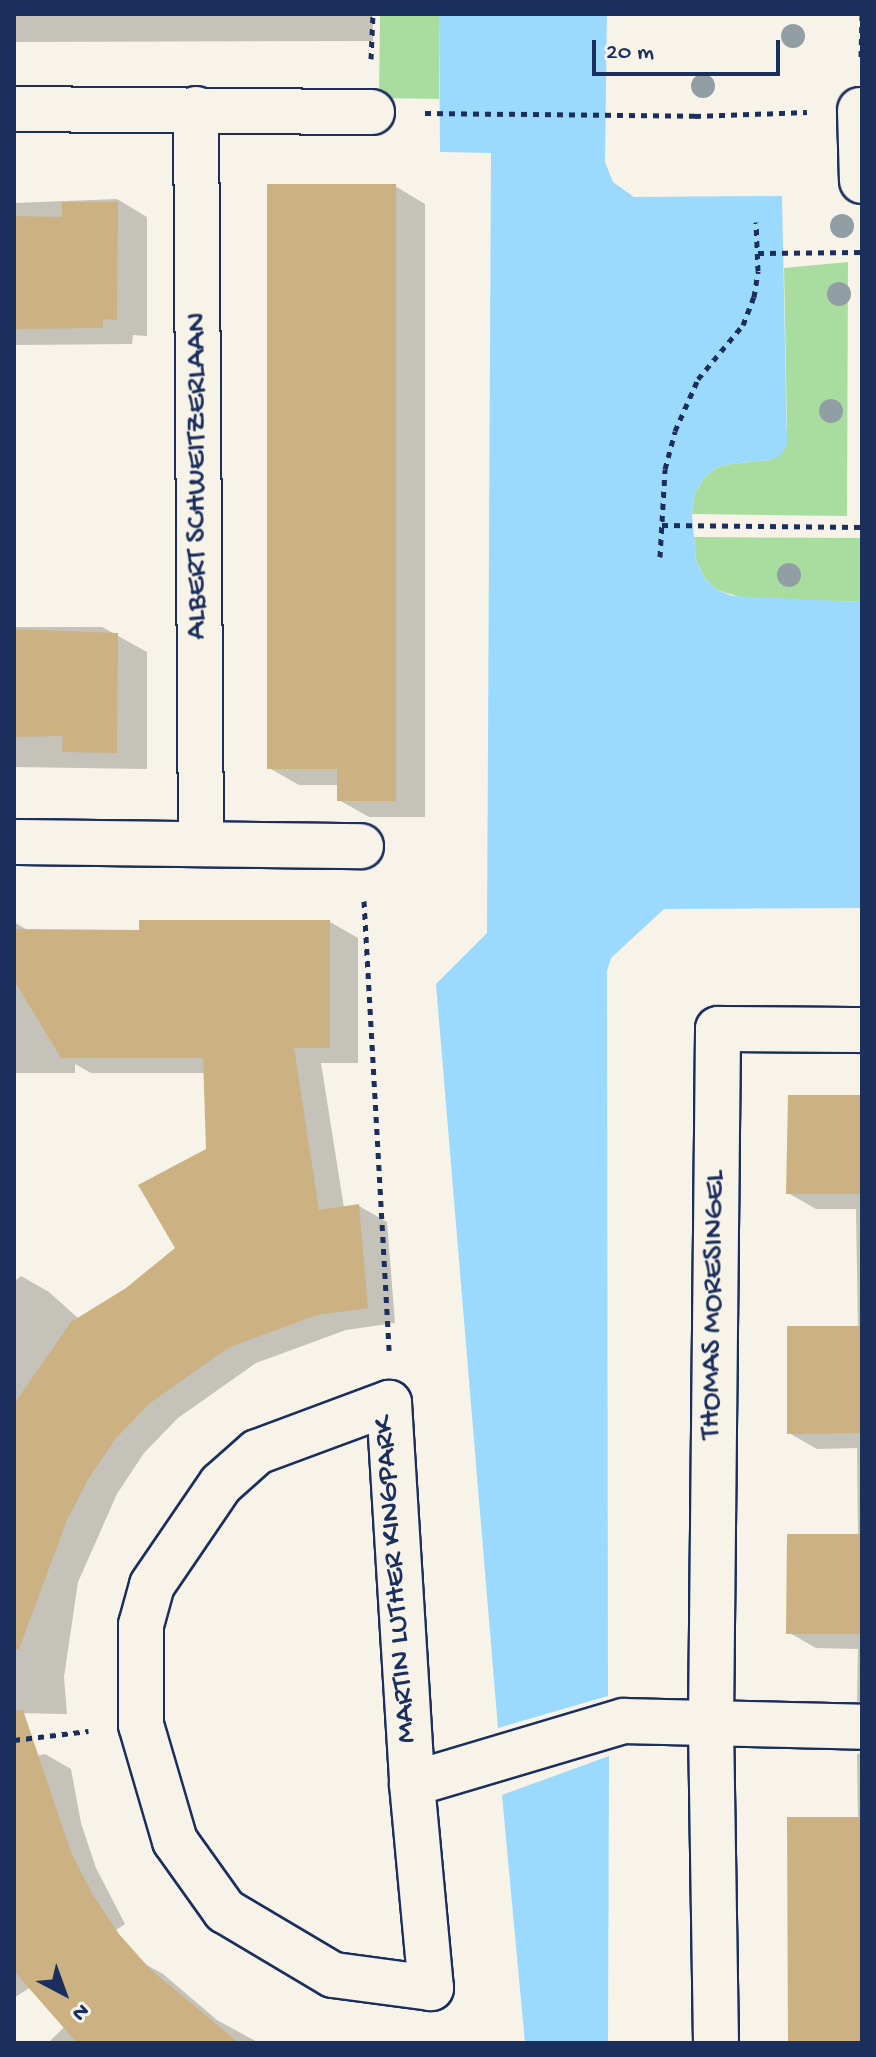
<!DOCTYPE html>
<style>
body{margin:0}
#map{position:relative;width:876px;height:2057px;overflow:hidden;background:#f7f3e8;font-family:"Gochi Hand",sans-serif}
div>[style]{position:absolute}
.green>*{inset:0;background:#a9dda0}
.water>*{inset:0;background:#9cd9fe}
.shadow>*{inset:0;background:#0003}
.building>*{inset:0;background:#ccb282}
.path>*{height:5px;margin-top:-2.5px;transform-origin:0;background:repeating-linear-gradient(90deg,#1b2f5e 0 6px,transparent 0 12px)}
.roads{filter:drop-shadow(2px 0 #1b2f5e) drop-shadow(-2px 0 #1b2f5e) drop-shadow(0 2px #1b2f5e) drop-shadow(0 -2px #1b2f5e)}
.street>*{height:44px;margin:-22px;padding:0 22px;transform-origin:22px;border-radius:22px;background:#f7f3e8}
.trees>*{width:24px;height:24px;margin:-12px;border-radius:50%;background:#919fa5}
span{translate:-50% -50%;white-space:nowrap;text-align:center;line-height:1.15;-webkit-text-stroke:6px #f7f3e8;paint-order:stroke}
.street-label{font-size:30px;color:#1b2f5e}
.frame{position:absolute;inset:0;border:16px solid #1b2f5e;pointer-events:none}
.north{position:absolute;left:24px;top:1953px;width:80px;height:80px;-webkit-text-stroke:6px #f7f3e8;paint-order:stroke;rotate:139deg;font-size:22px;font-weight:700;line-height:32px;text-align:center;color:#1b2f5e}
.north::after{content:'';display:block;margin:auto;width:28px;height:36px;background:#1b2f5e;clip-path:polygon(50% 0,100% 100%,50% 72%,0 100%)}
.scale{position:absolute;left:592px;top:40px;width:188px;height:36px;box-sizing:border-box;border:4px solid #1b2f5e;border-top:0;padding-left:10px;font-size:24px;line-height:28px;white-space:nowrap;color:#1b2f5e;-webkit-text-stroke:6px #f7f3e8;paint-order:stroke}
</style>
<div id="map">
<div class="green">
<i style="clip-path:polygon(380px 14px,439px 14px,439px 99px,379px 98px)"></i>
<i style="clip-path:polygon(848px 262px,847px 516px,692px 514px,695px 492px,705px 477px,717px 467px,731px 464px,770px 460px,787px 429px,784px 268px)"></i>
<i style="clip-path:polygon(694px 537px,862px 538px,862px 602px,743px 598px,717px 590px,705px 579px,696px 560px)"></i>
</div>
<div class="water">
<i style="clip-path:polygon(439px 14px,607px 14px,605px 162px,613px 182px,634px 197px,782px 196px,787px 444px,781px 455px,770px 460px,731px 464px,717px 467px,705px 477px,695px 492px,692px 514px,696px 560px,705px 579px,717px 590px,732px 596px,862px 602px,862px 908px,664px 909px,611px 958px,607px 971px,608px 1696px,498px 1728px,436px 984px,487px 933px,491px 153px,440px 152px)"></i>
<i style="clip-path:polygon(609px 1756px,608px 2043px,525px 2043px,502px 1795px)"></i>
</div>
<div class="shadow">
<i style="clip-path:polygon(14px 14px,373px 14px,373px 41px,14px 42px)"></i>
<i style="clip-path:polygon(395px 186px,425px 204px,425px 817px,369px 817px,339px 800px,339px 785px,299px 785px,269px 768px)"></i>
<i style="clip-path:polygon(117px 199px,147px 217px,147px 336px,133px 335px,132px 344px,14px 345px,14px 203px)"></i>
<i style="clip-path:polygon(14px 627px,102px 627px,147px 652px,147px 769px,14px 767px)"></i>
<i style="clip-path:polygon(14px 922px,29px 931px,141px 932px,330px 922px,358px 938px,358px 1063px,321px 1063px,344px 1208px,359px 1206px,387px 1222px,395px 1323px,346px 1330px,256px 1363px,178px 1418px,144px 1453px,117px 1494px,78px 1582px,64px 1677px,67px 1714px,14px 1713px,14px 1282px,21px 1276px,49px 1292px,79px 1319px,128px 1289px,178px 1249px,208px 1151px,206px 1073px,91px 1073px,75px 1064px,75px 1073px,14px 1073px)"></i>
<i style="clip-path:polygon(862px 1097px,862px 1703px,857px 1701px,858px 1649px,816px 1648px,788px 1632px,858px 1536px,857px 1448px,817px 1449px,789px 1433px,858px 1328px,856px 1209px,816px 1209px,788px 1193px)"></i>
<i style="clip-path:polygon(862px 1753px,862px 2043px,789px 2043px,858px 1819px,857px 1754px)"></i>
<i style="clip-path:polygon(45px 1754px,71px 1769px,81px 1823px,96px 1868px,125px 1924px,14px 1998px,14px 1761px)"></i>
<i style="clip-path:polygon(134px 1958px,163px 1974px,217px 2020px,259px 2043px,48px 2043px)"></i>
</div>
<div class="building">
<i style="clip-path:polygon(267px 184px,396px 184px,396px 801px,337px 801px,337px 769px,267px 769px)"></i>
<i style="clip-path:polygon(62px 202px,118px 202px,117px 320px,103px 319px,103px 328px,14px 329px,14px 216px,62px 217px)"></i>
<i style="clip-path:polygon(14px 629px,118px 633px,117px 753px,62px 752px,63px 736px,14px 737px)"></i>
<i style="clip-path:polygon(139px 920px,330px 920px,330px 1048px,294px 1048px,319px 1210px,359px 1204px,368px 1308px,317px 1315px,228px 1348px,150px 1403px,116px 1438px,89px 1478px,67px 1520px,19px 1649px,14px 1649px,14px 1404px,71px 1322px,126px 1288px,175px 1248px,138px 1185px,206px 1149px,203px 1058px,61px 1058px,14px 980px,14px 929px,139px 930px)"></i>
<i style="clip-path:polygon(788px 1095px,862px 1095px,862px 1194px,786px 1194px)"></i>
<i style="clip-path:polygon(787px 1326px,862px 1326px,862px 1433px,787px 1434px)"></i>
<i style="clip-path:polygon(787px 1534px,862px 1534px,862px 1634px,786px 1634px)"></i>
<i style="clip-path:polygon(23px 1710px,71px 1852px,93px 1895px,119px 1934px,151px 1970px,239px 2043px,77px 2043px,14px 1971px,14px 1711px)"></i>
<i style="clip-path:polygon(787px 1817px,862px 1817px,862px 2043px,788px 2043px)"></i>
</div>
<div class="path">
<i style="left:861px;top:57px;width:43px;rotate:-88.7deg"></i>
<i style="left:371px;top:59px;width:45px;rotate:-87.5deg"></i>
<i style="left:425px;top:113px;width:270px;rotate:0.6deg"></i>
<i style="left:695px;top:116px;width:112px;rotate:-2deg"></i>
<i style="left:758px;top:253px;width:104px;rotate:-0.6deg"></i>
<i style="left:662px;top:525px;width:200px;rotate:0.6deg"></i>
<i style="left:660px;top:557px;width:88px;rotate:-86.7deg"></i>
<i style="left:665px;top:469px;width:39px;rotate:-75deg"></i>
<i style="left:675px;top:431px;width:57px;rotate:-66.1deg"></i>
<i style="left:698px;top:379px;width:70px;rotate:-50.2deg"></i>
<i style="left:743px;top:325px;width:30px;rotate:-69deg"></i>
<i style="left:754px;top:297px;width:26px;rotate:-81deg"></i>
<i style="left:758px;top:271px;width:49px;rotate:-92.3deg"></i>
<i style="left:364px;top:901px;width:450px;rotate:86.8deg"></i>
<i style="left:14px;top:1740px;width:75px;rotate:-6.9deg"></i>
</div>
<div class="roads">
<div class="street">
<i style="left:14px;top:109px;width:358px;rotate:0.5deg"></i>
<i style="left:196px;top:109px;width:733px;rotate:89.61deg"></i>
<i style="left:860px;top:110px;width:71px;rotate:88.4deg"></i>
<i style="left:14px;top:842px;width:347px;rotate:0.7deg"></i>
<i style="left:389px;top:1403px;width:382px;rotate:86.5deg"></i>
<i style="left:412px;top:1784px;width:205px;rotate:84.7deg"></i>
<i style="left:431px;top:1988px;width:99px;rotate:-172.4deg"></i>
<i style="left:333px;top:1975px;width:126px;rotate:-149.3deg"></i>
<i style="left:225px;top:1911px;width:86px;rotate:-125.5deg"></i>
<i style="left:175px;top:1841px;width:121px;rotate:-106.3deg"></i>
<i style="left:141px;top:1725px;width:100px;rotate:-90deg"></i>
<i style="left:141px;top:1625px;width:41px;rotate:-74.6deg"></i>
<i style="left:152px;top:1585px;width:122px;rotate:-55.7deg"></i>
<i style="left:221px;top:1484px;width:48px;rotate:-41.6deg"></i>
<i style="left:257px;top:1452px;width:141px;rotate:-20.4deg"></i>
<i style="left:412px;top:1784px;width:221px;rotate:-16.6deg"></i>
<i style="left:624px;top:1721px;width:238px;rotate:1.4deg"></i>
<i style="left:716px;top:2043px;width:318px;rotate:-90.9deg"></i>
<i style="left:711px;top:1725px;width:696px;rotate:-89.42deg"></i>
<i style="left:718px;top:1029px;width:144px;rotate:0.4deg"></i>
</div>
</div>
<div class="trees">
<i style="left:793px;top:36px"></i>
<i style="left:703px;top:86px"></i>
<i style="left:842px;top:226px"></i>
<i style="left:839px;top:294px"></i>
<i style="left:831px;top:411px"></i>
<i style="left:789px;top:575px"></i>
</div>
<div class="street-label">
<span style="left:199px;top:476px;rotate:-90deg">ALBERT SCHWEITZERLAAN</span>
<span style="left:715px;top:1305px;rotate:-89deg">THOMAS MORESINGEL</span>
<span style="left:397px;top:1580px;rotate:-94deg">MARTIN LUTHER KINGPARK</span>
</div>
<div class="frame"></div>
<div class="north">N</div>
<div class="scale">20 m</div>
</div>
